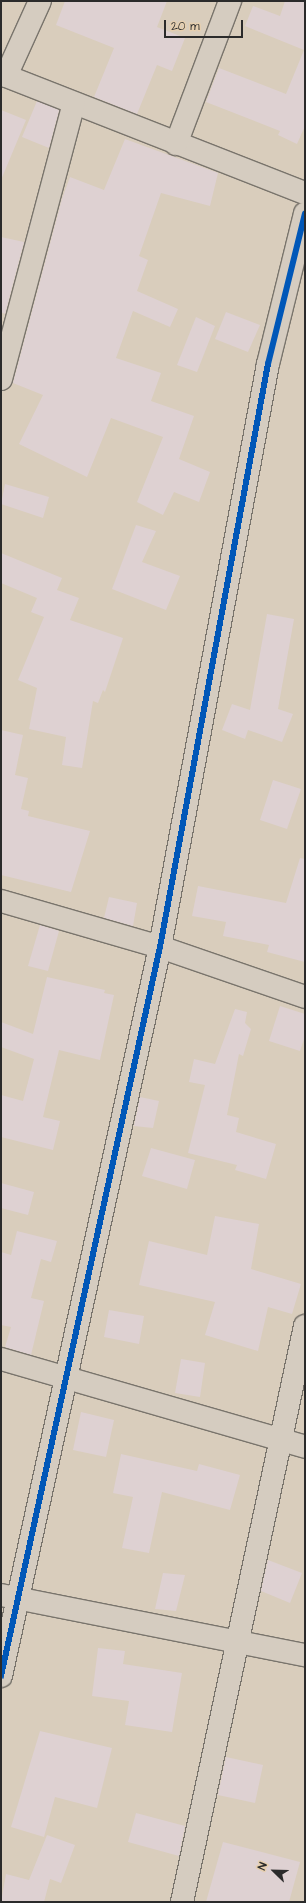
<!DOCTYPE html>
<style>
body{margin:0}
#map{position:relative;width:306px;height:1903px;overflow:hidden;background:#d9cdbc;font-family:"Architects Daughter",sans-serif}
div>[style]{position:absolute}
.building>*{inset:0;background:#ded1d2}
.roads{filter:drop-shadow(1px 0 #79746c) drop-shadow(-1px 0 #79746c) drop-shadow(0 1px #79746c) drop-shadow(0 -1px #79746c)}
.minor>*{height:22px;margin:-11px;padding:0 11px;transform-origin:11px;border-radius:11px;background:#d5ccc0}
.cycleway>*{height:6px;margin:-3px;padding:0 3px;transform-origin:3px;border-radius:3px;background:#0057b8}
span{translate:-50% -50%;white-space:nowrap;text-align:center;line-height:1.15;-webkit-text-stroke:3px #e6cfaf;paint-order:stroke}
.frame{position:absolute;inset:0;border:2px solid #2b2b2b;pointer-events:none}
.north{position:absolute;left:254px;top:1851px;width:40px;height:40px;-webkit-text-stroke:3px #e6cfaf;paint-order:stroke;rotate:293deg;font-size:11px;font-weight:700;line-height:16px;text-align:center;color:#2b2b2b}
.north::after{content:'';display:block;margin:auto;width:14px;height:18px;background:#2b2b2b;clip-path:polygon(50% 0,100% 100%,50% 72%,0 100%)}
.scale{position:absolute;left:164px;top:20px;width:79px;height:18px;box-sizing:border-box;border:2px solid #2b2b2b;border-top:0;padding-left:5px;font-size:12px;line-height:14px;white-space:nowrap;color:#2b2b2b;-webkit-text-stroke:3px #e6cfaf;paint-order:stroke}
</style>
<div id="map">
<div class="building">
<i style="clip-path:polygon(65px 1px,167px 1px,157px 27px,185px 38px,172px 71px,157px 65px,137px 114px,94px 97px,114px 48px,56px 25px)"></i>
<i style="clip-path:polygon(285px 1px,305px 1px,305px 126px,297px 144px,278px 135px,280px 131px,206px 102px,219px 68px,286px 94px,304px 50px,245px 26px,253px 6px,280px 16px)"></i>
<i style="clip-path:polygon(37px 101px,59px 110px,49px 148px,22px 137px)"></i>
<i style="clip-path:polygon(1px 110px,26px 120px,1px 180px)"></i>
<i style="clip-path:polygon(125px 139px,218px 173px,210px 206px,161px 193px,139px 256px,148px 260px,137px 291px,178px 309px,170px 327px,133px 311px,116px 358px,161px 373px,151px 401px,194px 416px,179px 459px,210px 472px,199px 502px,174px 492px,163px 515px,137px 502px,163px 437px,111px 418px,87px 477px,19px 444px,43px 395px,13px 383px,62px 199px,70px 177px,104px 190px)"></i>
<i style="clip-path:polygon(1px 237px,24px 242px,5px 314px,1px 312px)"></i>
<i style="clip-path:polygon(226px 312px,260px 325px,248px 352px,215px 339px)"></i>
<i style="clip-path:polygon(196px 317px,215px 326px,197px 372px,177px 365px)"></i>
<i style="clip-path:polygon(5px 484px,49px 497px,43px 518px,1px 504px)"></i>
<i style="clip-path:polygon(136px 525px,156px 531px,142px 562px,180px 576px,166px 610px,112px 589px)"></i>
<i style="clip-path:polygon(1px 553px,62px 578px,57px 590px,79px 598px,70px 620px,123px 638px,105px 692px,103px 690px,98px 703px,93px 701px,82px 768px,62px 765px,66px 737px,29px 729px,37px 688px,18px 680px,44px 617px,31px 612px,37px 598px,1px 583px)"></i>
<i style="clip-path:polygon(267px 614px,294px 619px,278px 709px,293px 714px,282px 742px,248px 730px,245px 739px,222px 730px,232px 704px,250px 710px)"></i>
<i style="clip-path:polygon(1px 730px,23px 735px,15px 775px,28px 778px,21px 809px,29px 811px,28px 816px,90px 831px,71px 892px,1px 875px)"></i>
<i style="clip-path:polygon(273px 780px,301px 789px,287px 829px,260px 820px)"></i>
<i style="clip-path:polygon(300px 858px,305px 859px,305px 962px,267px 952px,269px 945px,223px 936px,226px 922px,192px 916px,198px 886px,286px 903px)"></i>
<i style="clip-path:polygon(109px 897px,137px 903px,133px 926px,104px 918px)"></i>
<i style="clip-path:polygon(40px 925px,59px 931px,48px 971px,28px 966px)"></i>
<i style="clip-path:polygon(47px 977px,105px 990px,104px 993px,114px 995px,100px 1060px,59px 1050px,43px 1117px,60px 1121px,53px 1150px,1px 1137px,1px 1095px,23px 1101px,34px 1059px,1px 1047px,1px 1022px,33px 1034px)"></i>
<i style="clip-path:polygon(280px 1006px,305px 1014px,305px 1036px,300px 1051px,269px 1041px)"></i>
<i style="clip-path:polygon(235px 1009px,247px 1012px,245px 1023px,251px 1029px,243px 1056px,239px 1054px,227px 1115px,239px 1118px,236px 1132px,276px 1144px,266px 1179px,235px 1170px,237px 1165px,188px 1153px,205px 1085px,189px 1082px,194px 1059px,215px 1064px)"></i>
<i style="clip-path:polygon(140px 1097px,159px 1101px,153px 1128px,134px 1126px)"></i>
<i style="clip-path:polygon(151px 1148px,195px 1160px,187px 1189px,142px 1176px)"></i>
<i style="clip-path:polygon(1px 1183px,34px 1192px,28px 1215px,1px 1208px)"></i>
<i style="clip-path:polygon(215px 1216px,259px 1224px,251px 1269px,301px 1284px,292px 1314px,268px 1307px,258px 1351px,205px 1335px,215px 1302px,139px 1285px,149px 1241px,207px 1255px)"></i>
<i style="clip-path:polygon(17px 1231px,57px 1241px,51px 1262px,41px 1259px,31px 1298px,44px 1301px,31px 1355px,5px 1347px,11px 1327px,1px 1325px,1px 1252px,11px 1255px)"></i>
<i style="clip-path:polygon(109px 1310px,144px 1316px,139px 1344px,104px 1337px)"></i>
<i style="clip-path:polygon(181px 1359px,205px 1363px,200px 1397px,175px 1393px)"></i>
<i style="clip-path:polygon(81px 1412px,114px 1420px,106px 1457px,73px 1450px)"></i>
<i style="clip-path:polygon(121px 1454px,197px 1471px,199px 1464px,240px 1475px,230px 1510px,162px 1492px,149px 1553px,122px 1548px,133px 1497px,113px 1493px)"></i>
<i style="clip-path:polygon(268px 1560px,302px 1573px,290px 1603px,261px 1591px)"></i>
<i style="clip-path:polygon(163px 1573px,185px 1575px,176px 1611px,155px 1609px)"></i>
<i style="clip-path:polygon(98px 1648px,125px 1651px,123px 1664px,182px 1673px,172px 1732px,125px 1725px,129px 1701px,92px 1696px)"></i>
<i style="clip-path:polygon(40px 1731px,112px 1748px,97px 1808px,55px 1797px,44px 1837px,11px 1827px)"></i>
<i style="clip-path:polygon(226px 1757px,263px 1765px,255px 1803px,218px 1795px)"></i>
<i style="clip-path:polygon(136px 1813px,185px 1826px,179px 1856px,128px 1842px)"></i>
<i style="clip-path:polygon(47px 1835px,75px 1845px,61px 1883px,50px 1879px,44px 1902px,1px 1902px,6px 1874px,29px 1880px)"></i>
<i style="clip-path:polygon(223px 1842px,300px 1862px,289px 1902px,206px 1902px)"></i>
</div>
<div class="roads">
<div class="minor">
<i style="left:1px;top:74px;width:326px;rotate:21.4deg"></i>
<i style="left:6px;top:76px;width:82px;rotate:-65.6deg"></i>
<i style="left:176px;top:144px;width:153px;rotate:-69.3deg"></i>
<i style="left:1px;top:379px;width:285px;rotate:-75.2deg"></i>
<i style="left:1px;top:901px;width:166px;rotate:16.1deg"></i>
<i style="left:160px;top:947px;width:153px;rotate:19deg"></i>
<i style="left:1px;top:1359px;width:316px;rotate:16.1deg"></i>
<i style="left:1px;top:1595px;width:310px;rotate:11.2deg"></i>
<i style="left:1px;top:1676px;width:746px;rotate:-77.7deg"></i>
<i style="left:160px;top:947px;width:593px;rotate:-79.51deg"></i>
<i style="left:268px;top:364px;width:155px;rotate:-76.2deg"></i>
<i style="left:182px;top:1902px;width:589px;rotate:-77.95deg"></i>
</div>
</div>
<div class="cycleway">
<i style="left:1px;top:1676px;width:746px;rotate:-77.7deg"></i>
<i style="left:160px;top:947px;width:593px;rotate:-79.51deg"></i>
<i style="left:268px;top:364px;width:155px;rotate:-76.2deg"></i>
</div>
<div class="frame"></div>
<div class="north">N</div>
<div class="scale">20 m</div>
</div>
